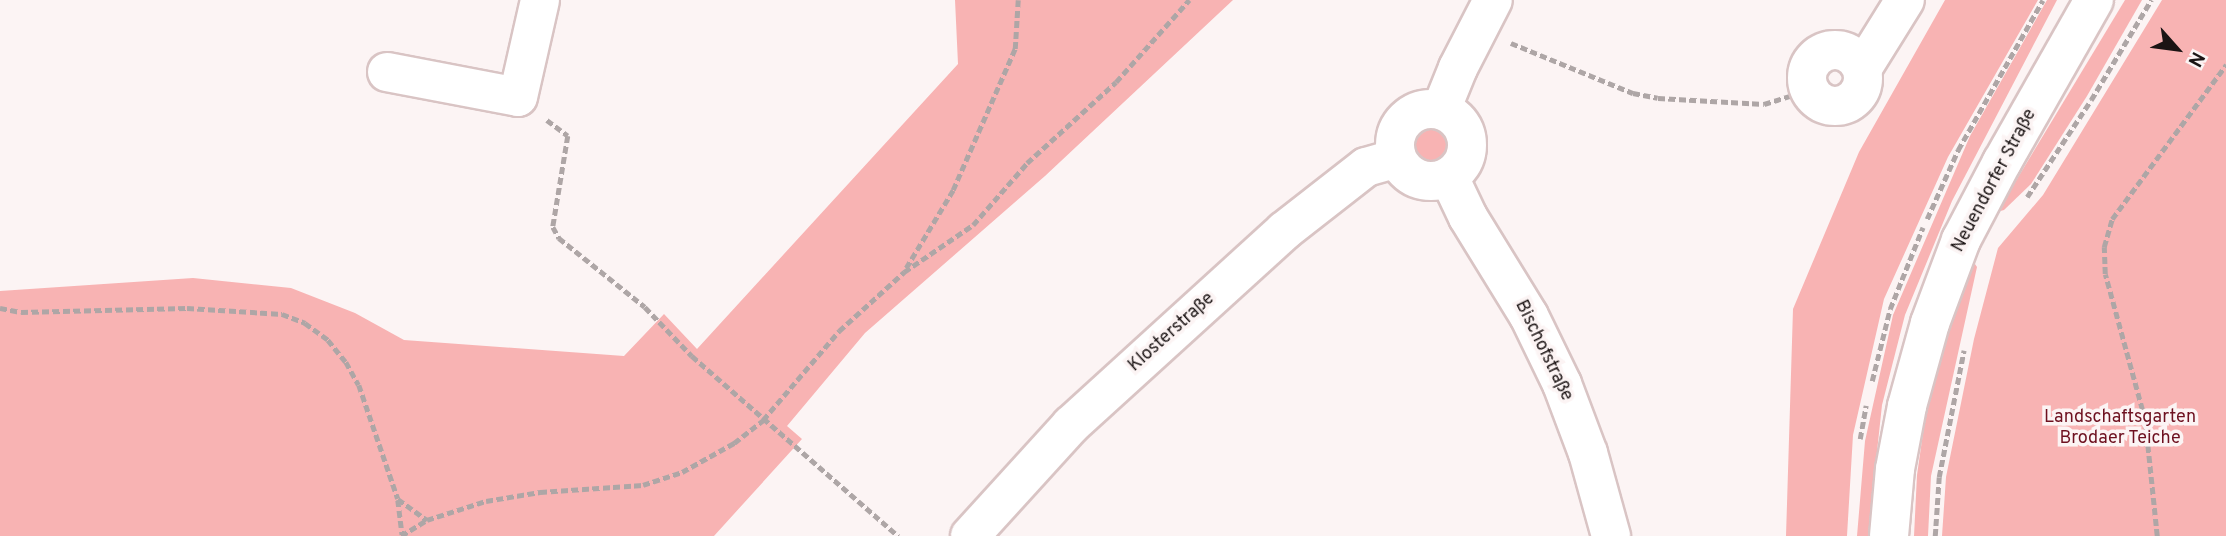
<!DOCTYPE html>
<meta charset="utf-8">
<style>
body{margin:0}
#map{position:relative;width:2226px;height:536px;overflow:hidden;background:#fcf4f4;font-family:Overpass,sans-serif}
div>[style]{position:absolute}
.green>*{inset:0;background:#f8b3b3}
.round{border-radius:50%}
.path>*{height:4.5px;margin-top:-2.25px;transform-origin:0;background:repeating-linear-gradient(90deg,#aea6a6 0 7px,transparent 0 10.5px)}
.roads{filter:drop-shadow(2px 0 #d9c4c4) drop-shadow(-2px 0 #d9c4c4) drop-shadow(0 2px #d9c4c4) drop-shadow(0 -2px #d9c4c4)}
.minor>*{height:38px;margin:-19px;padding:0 19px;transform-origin:19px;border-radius:19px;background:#fff}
.minor>.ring{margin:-19px;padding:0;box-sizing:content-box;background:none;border:38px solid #fff;border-radius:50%}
.major>*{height:38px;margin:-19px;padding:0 19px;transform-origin:19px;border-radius:19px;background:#fff}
span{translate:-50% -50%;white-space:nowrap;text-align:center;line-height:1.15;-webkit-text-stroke:7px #fcf4f4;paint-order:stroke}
.street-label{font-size:18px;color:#1b1414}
.park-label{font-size:18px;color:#6e1120}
.north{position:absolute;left:2142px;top:14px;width:70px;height:70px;-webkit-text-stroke:5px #fcf4f4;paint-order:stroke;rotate:118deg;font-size:19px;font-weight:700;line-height:28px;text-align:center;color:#1b1414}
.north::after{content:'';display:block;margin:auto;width:24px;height:32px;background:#1b1414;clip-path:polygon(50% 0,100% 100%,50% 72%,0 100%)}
</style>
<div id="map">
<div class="green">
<i style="clip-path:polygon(955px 0,1233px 0,1045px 176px,865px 333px,787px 426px,802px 439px,714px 536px,0 536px,0 291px,193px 278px,291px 288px,355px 313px,404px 340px,624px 356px,664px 314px,697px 349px,958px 64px)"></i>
<i style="clip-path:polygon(1945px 0,2038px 0,1948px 157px,1884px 299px,1853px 435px,1847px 536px,1786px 536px,1793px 309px,1859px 152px)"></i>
<i style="clip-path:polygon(2047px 0,2057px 0,1952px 201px,1905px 315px,1882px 405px,1868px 536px,1857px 536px,1865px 441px,1893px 315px,1970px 136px)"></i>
<i style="clip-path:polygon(2125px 0,2142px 0,2087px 96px,2031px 184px,2004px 210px,1997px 212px)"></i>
<i style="clip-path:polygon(2162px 0,2226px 0,2226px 536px,1942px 536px,1946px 477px,1974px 339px,1998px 248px,2043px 195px)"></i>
<i class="round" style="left:1409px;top:123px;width:44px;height:44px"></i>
<i style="clip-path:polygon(1973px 261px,1977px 267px,1931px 476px,1928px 536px,1914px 536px,1917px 475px,1926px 412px,1949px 329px)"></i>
</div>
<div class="path">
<i style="left:1511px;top:43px;width:132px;rotate:22.3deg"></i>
<i style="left:1633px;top:93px;width:25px;rotate:11deg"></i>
<i style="left:1658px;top:98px;width:106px;rotate:3.2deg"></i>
<i style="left:1764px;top:104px;width:47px;rotate:-17.3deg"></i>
<i style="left:547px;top:120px;width:26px;rotate:37deg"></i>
<i style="left:568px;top:136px;width:92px;rotate:99.4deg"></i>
<i style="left:553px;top:227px;width:13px;rotate:61deg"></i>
<i style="left:559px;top:238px;width:110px;rotate:38.7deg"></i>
<i style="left:645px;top:307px;width:68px;rotate:46.2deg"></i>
<i style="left:692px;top:356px;width:274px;rotate:41.1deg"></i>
<i style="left:2027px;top:197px;width:116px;rotate:-56.6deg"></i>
<i style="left:2091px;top:100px;width:117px;rotate:-59deg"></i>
<i style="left:1927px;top:219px;width:76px;rotate:-65.8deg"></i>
<i style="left:1958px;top:150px;width:172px;rotate:-60.5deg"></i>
<i style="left:906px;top:268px;width:91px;rotate:-58.9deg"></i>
<i style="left:953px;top:190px;width:154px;rotate:-66.3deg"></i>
<i style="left:1015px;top:49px;width:49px;rotate:-86.5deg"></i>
<i style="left:0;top:308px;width:21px;rotate:11deg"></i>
<i style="left:21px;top:312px;width:166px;rotate:-1.4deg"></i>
<i style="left:187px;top:308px;width:95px;rotate:3.6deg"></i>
<i style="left:282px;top:314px;width:25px;rotate:21deg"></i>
<i style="left:305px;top:323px;width:29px;rotate:36deg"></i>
<i style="left:328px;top:340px;width:28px;rotate:51deg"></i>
<i style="left:346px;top:362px;width:26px;rotate:61deg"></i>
<i style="left:359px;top:385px;width:120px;rotate:71.1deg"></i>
<i style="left:398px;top:499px;width:36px;rotate:36deg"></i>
<i style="left:1872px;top:381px;width:74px;rotate:-76deg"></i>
<i style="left:1890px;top:309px;width:88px;rotate:-68.1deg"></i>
<i style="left:1860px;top:439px;width:34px;rotate:-80deg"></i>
<i style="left:398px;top:500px;width:35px;rotate:83deg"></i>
<i style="left:401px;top:536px;width:31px;rotate:-32deg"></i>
<i style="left:427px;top:520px;width:62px;rotate:-17.9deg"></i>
<i style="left:486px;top:501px;width:55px;rotate:-9.5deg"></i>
<i style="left:540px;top:492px;width:103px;rotate:-3.9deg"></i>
<i style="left:643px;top:485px;width:41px;rotate:-18.4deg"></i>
<i style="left:682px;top:472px;width:60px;rotate:-29.1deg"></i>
<i style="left:734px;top:443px;width:37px;rotate:-38deg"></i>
<i style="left:763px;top:420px;width:117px;rotate:-49.5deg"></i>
<i style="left:839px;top:331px;width:88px;rotate:-42.2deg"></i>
<i style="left:904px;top:272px;width:83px;rotate:-34.3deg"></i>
<i style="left:973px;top:225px;width:82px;rotate:-48.9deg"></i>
<i style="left:1027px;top:163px;width:120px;rotate:-42.3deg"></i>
<i style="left:1116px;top:82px;width:110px;rotate:-48.3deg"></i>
<i style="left:1935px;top:536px;width:59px;rotate:-86.1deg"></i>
<i style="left:1939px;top:477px;width:129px;rotate:-78.9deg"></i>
<i style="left:2157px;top:536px;width:117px;rotate:-95.9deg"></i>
<i style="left:2145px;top:420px;width:151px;rotate:-105.3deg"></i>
<i style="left:2105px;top:274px;width:27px;rotate:-92deg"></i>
<i style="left:2104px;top:247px;width:29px;rotate:-74deg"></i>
<i style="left:2112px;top:219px;width:192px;rotate:-53.5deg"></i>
</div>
<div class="roads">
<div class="minor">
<i class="ring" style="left:1807px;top:50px;width:18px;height:18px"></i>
<i style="left:1862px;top:69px;width:81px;rotate:-58.1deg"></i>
<i style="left:387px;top:72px;width:133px;rotate:10.8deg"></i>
<i style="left:518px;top:97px;width:99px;rotate:-77.2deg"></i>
<i class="ring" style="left:1395px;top:109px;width:34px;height:34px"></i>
<i style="left:1441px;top:110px;width:45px;rotate:-68deg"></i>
<i style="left:1458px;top:68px;width:76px;rotate:-62.8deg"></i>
<i style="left:1449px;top:177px;width:44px;rotate:64.6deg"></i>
<i style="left:1468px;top:217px;width:116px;rotate:58.4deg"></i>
<i style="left:1529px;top:316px;width:76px;rotate:64.1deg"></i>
<i style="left:1562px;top:384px;width:74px;rotate:69.4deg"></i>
<i style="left:1588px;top:453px;width:86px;rotate:74.5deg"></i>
<i style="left:970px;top:536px;width:150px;rotate:-47.7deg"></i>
<i style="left:1071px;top:425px;width:288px;rotate:-42.3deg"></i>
<i style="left:1284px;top:231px;width:104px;rotate:-38deg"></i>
<i style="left:1366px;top:167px;width:32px;rotate:-16deg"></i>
</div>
<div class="major">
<i style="left:1889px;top:536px;width:67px;rotate:-84.9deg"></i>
<i style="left:1895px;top:469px;width:64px;rotate:-79.2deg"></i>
<i style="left:1907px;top:406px;width:86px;rotate:-74.5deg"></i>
<i style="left:1930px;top:323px;width:89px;rotate:-69.5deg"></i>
<i style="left:1961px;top:240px;width:88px;rotate:-62.3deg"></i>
<i style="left:2002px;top:162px;width:186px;rotate:-60.4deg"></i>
</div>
</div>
<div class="street-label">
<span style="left:1995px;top:181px;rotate:-62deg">Neuendorfer Straße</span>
<span style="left:1172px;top:333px;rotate:-42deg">Klosterstraße</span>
<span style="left:1543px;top:351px;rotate:64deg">Bischofstraße</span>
</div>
<div class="park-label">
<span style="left:2120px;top:429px">Landschaftsgarten<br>Brodaer Teiche</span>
</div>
<div class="north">N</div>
</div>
